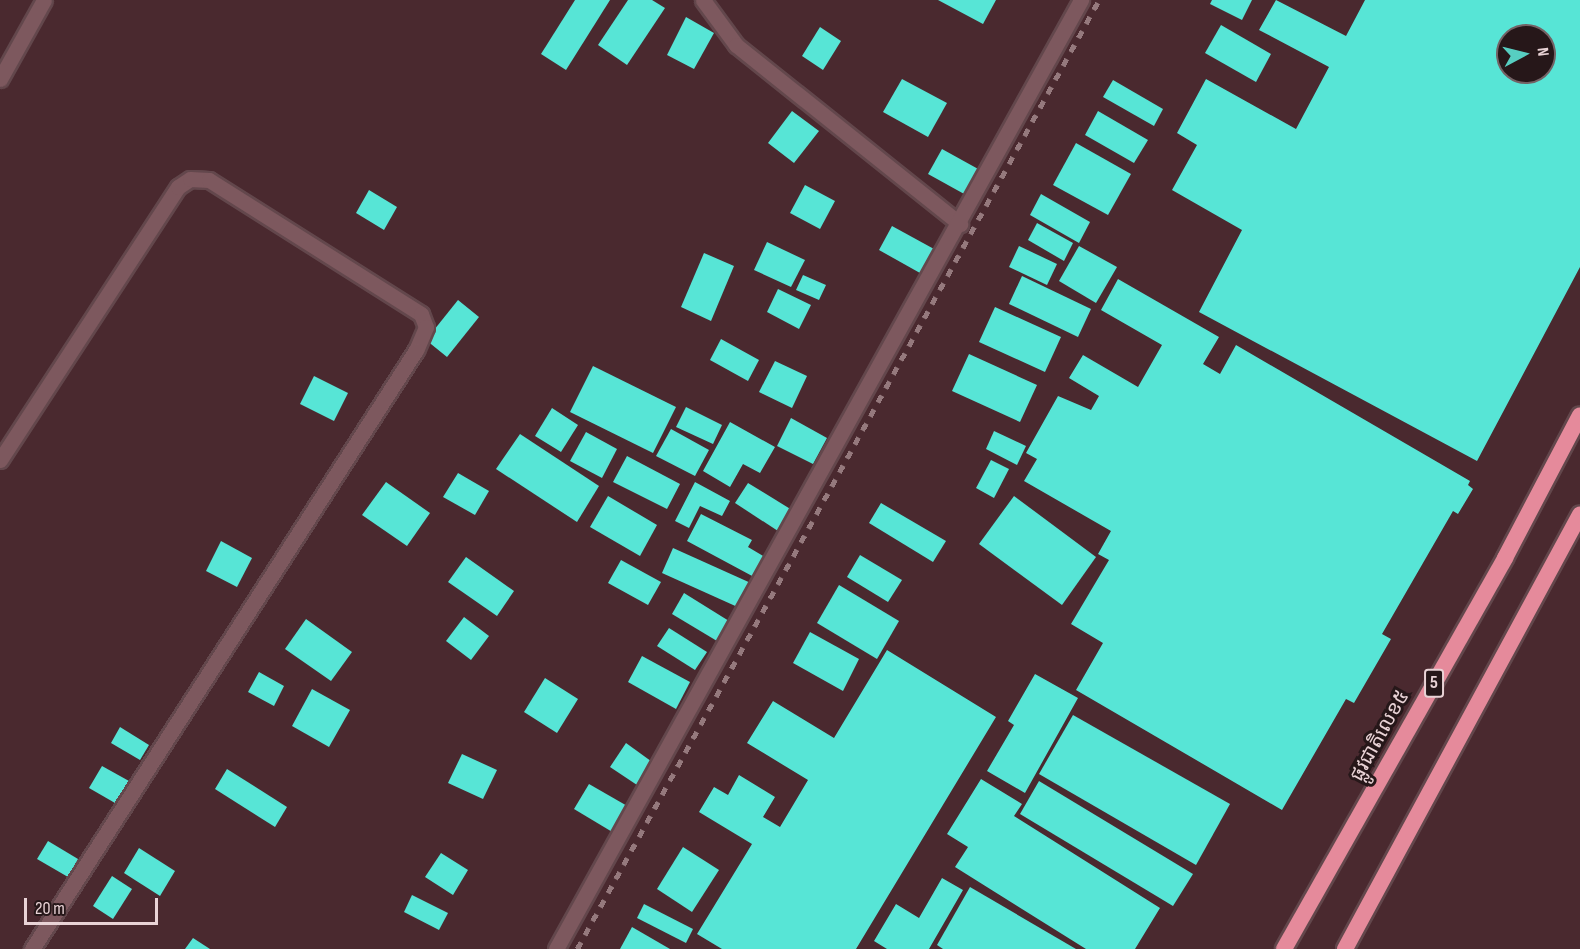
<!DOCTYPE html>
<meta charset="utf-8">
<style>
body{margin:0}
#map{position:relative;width:1580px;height:949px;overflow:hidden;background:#4a292f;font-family:"Sofia Sans Condensed","Noto Sans Khmer",sans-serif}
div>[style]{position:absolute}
.building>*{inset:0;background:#57e5d6}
.roads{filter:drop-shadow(2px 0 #63474c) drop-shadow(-2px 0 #63474c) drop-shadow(0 2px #63474c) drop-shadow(0 -2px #63474c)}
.minor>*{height:15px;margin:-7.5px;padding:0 7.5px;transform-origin:7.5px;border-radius:7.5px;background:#7d585e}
.trunk>*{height:16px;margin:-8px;padding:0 8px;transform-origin:8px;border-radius:8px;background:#e58a9b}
.rail>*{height:4.5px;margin-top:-2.25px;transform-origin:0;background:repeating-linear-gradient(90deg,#95797d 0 8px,transparent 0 16px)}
span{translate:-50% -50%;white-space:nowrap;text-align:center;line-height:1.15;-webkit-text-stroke:6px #261719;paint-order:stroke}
.shield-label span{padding:2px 4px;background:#261719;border:2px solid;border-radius:4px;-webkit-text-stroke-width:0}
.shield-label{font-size:18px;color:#e9d3d6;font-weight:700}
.street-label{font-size:20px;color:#e9d3d6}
.north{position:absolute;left:1496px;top:24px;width:60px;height:60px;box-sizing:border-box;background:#261719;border:2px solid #746265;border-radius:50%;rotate:83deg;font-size:16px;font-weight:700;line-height:24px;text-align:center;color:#e9d3d6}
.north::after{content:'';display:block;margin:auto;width:21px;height:27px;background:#57cec1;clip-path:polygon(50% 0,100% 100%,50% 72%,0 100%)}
.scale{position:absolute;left:24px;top:898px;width:134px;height:27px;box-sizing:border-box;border:3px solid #e9d3d6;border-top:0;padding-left:8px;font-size:18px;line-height:21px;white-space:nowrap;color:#e9d3d6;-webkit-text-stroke:4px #261719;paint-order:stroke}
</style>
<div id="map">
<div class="building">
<i style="clip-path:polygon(575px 0,610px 0,566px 70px,541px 54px)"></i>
<i style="clip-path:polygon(628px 0,652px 0,665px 8px,627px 65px,598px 45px)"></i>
<i style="clip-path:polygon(938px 0,996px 0,983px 24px)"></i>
<i style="clip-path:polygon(1212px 0,1252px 0,1242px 20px,1210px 4px)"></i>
<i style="clip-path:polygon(evenodd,1276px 0,1346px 36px,1365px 0,1580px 0,1580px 267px,1477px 461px,1199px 312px,1242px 230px,1172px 190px,1197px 145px,1177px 133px,1206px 79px,1296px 129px,1329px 67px,1259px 30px,1276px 0,1508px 36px,1544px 36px,1544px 72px,1508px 72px,1508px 36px)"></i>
<i style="clip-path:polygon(686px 17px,714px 33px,694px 69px,667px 55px)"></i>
<i style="clip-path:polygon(1221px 25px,1271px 54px,1256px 82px,1205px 53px)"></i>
<i style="clip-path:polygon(820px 27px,841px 41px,823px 70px,802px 56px)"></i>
<i style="clip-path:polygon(902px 79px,947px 103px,928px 137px,883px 112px)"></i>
<i style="clip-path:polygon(1113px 80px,1163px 109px,1154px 126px,1103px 97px)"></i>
<i style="clip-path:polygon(792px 111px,819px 131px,794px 163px,768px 143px)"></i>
<i style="clip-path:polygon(1098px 111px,1148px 140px,1134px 163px,1085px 135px)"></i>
<i style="clip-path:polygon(1076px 143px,1131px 174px,1108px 215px,1053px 185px)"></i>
<i style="clip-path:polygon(942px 149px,980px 170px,966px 195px,928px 174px)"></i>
<i style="clip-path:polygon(805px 185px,835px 201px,820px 229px,790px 213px)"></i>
<i style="clip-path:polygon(369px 190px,397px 207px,384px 230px,356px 213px)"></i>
<i style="clip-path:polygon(1041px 194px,1090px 222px,1079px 243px,1030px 215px)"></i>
<i style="clip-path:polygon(1037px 223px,1073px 243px,1064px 261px,1028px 240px)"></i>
<i style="clip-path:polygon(892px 226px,934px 249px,920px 273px,879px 250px)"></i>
<i style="clip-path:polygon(767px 242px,805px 260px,791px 287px,754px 270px)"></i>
<i style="clip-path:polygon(1019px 246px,1057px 264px,1047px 285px,1009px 267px)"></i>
<i style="clip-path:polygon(1079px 246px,1117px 267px,1096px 303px,1059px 281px)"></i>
<i style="clip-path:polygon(704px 253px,734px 266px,711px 321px,681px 307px)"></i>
<i style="clip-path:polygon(803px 275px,826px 285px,819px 300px,796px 290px)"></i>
<i style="clip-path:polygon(1022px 276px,1091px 309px,1078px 337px,1009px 304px)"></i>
<i style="clip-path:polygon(1118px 279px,1219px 337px,1203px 364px,1220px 374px,1236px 345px,1470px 481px,1468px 485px,1473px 489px,1458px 514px,1453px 511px,1382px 634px,1391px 639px,1354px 703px,1346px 699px,1282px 810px,1076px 690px,1103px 643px,1071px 624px,1109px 560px,1098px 554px,1111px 531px,1024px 481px,1037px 459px,1026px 453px,1058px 396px,1091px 410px,1099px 396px,1069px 378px,1083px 355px,1138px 387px,1162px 345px,1101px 310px)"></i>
<i style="clip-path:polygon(778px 289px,811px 305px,799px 329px,767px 312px)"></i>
<i style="clip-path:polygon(458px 300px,479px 317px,447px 357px,426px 340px)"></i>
<i style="clip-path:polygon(995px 307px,1061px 337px,1045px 372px,979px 342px)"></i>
<i style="clip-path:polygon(721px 339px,759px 360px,748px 381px,710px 360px)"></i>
<i style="clip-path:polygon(969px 354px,1037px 385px,1020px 422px,952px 391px)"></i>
<i style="clip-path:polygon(775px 361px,807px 376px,792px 408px,759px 392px)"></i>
<i style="clip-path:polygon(593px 366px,676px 407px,653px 453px,570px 412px)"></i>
<i style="clip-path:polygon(314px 376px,348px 393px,334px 421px,300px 404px)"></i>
<i style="clip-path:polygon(686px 407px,722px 425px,713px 444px,676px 427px)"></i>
<i style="clip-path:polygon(552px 408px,578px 425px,561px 452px,535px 436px)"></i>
<i style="clip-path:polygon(791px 418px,827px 438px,813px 464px,777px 446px)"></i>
<i style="clip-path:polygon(730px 422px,775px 447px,760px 473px,743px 464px,730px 487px,703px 471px)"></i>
<i style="clip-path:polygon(671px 429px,709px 450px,695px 476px,656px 456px)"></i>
<i style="clip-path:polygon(994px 431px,1026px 446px,1017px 465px,986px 449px)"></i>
<i style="clip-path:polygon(586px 432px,617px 449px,602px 478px,570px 461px)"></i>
<i style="clip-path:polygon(520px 434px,599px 486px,577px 522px,496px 469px)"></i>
<i style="clip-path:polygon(627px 456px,680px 484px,667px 509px,613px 482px)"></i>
<i style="clip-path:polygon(991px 460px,1009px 469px,994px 498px,976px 488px)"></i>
<i style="clip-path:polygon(458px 473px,489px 491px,475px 515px,443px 497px)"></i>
<i style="clip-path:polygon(386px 482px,430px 513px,407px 546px,362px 515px)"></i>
<i style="clip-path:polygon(695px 482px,730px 501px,722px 516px,700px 506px,689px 528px,675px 521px)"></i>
<i style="clip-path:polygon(748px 483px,792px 510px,778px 531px,735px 503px)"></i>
<i style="clip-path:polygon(608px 496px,657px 525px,640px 556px,590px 527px)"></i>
<i style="clip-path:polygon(1014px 496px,1096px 557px,1062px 605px,979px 544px)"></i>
<i style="clip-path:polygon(881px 503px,946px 541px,933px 562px,869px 523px)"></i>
<i style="clip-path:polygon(701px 514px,752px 540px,748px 547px,765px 557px,754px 577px,687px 541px)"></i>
<i style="clip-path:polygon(221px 541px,252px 558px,237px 587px,206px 571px)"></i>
<i style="clip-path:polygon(673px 548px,753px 584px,742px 609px,662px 573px)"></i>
<i style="clip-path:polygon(860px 555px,902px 580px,888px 602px,847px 577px)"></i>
<i style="clip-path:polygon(466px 557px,514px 591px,497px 616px,448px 582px)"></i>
<i style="clip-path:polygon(621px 560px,661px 582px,648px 605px,608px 583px)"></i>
<i style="clip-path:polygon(839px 585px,899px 621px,877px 659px,817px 623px)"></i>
<i style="clip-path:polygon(684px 593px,729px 621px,717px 641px,672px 614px)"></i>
<i style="clip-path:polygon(464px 617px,489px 636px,471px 660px,446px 641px)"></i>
<i style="clip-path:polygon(306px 619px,352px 652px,331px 681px,285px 649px)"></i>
<i style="clip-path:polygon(669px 628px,707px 652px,695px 670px,657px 646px)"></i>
<i style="clip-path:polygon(810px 632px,859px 659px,843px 691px,793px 663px)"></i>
<i style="clip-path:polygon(887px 650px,996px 717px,856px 949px,722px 949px,697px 934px,752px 844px,699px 812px,714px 787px,728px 795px,739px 775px,775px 797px,763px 817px,780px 827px,808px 780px,747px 743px,773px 701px,834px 738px)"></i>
<i style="clip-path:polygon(642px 656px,690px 682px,676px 709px,628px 682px)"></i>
<i style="clip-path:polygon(259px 672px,284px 686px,274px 706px,248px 692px)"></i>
<i style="clip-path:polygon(1035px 674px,1078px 698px,1025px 793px,987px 771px,1014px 725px,1008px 721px)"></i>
<i style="clip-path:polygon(545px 678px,578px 699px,557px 733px,524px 712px)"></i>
<i style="clip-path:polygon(312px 689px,350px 710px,329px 747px,292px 726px)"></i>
<i style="clip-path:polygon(1073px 715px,1230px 804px,1196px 865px,1039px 774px)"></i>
<i style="clip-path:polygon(120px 727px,149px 745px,140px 760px,111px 743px)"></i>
<i style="clip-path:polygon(626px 743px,655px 764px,640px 787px,610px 767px)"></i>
<i style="clip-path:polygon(462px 754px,497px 770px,483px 799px,448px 783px)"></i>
<i style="clip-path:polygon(102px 766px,129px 781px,115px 803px,89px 788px)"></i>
<i style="clip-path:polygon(227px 769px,287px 807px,275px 827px,215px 789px)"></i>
<i style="clip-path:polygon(981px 779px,1022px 804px,1014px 816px,1160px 908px,1135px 949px,1086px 949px,955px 867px,968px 847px,947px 834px)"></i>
<i style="clip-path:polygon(1039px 781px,1193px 874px,1173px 906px,1020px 814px)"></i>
<i style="clip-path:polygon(589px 784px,629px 807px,614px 833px,574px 809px)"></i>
<i style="clip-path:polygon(48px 841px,78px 859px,68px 877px,37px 859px)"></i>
<i style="clip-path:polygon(683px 847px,719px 870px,692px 912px,657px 889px)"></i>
<i style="clip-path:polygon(139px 848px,175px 871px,160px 896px,124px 873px)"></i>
<i style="clip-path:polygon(441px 853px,468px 870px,453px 895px,425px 877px)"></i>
<i style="clip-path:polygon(112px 876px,132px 889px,113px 919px,93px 906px)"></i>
<i style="clip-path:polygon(942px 878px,963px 890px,929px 949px,887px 949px,874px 941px,896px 904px,919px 918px)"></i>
<i style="clip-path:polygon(970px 887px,1076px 949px,943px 949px,937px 945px)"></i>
<i style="clip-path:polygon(412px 895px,448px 913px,439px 930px,404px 912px)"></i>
<i style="clip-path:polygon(644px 904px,693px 929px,686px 943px,637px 918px)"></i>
<i style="clip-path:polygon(632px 927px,670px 949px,620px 949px)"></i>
<i style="clip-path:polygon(193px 938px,210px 949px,185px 949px)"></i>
</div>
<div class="roads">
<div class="minor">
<i style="left:703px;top:0;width:56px;rotate:53.7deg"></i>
<i style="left:736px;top:45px;width:287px;rotate:38.6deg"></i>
<i style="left:0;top:79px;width:90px;rotate:-60.9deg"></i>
<i style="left:0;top:460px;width:326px;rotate:-56.9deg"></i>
<i style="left:178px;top:187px;width:14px;rotate:-34deg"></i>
<i style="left:190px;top:179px;width:19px;rotate:3deg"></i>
<i style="left:209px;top:180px;width:251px;rotate:32.3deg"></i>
<i style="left:421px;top:314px;width:14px;rotate:69deg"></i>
<i style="left:426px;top:327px;width:25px;rotate:113deg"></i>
<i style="left:416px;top:350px;width:712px;rotate:122.66deg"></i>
<i style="left:556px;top:949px;width:1085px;rotate:-61.05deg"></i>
</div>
<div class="trunk">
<i style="left:1284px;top:949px;width:449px;rotate:-60.5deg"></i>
<i style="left:1505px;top:558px;width:161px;rotate:-62.3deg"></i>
<i style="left:1345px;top:949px;width:494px;rotate:-61.6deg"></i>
</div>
</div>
<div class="rail">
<i style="left:577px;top:949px;width:1083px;rotate:-61.19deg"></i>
</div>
<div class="shield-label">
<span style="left:1434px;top:683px">5</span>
</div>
<div class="street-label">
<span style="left:1380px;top:736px;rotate:-61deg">ផ្លូវជាតិលេខ៥</span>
</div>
<div class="north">N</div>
<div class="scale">20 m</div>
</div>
